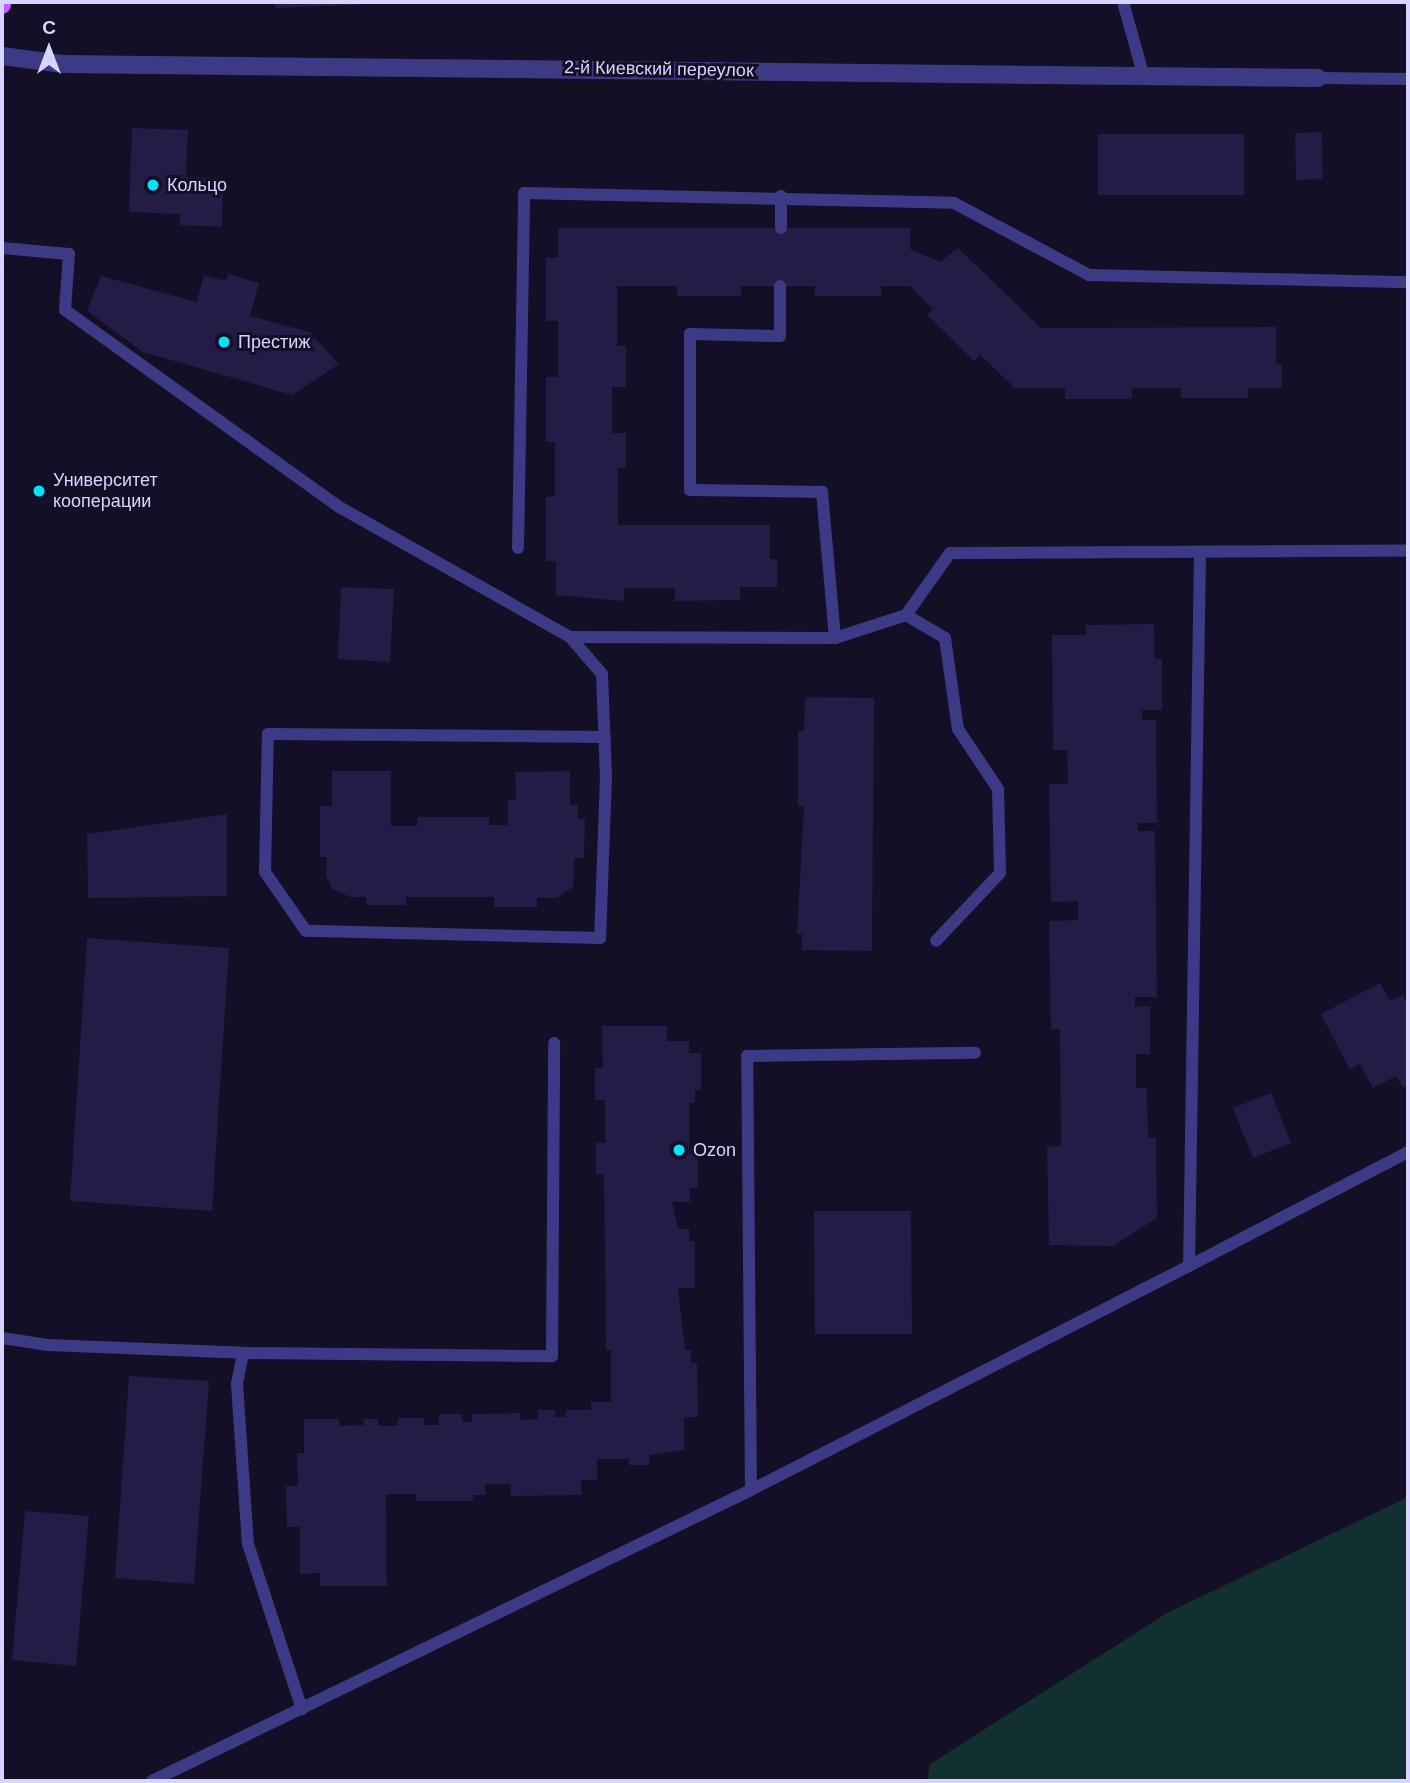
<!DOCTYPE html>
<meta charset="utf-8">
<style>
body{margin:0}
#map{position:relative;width:1410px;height:1783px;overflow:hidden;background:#130f26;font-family:Arial,sans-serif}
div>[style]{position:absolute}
.green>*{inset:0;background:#12302f}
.building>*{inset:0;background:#241b47}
.service>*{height:12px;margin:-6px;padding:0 6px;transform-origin:6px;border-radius:6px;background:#3d3a85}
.minor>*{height:18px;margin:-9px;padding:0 9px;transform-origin:9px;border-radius:9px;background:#3d3a85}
.primary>*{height:18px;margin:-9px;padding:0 9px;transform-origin:9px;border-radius:9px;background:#c25bff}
.dots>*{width:19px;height:19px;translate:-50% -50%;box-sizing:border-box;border:4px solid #130f26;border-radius:50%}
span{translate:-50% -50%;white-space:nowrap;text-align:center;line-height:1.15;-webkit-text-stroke:6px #130f26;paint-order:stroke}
.street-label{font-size:18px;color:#d9d4ff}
.poi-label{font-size:18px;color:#d9d4ff}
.left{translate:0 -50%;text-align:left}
.frame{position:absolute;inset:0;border:4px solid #d9d4ff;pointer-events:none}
.north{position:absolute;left:14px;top:14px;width:70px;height:70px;-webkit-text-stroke:5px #130f26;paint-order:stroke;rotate:0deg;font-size:19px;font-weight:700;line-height:28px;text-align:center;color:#d9d4ff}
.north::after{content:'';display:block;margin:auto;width:24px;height:32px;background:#d9d4ff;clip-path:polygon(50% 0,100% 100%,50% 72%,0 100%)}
</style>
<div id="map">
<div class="green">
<i style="clip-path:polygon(1408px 1497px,1408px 1781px,927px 1781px,930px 1764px,1167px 1613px)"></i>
</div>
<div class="building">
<i style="clip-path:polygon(275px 2px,375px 2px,375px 4px,275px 8px)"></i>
<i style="clip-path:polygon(132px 128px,188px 130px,186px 177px,223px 178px,222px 227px,180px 225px,180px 214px,129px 212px)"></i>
<i style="clip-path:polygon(1322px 132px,1323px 179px,1296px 180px,1295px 133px)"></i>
<i style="clip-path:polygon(1098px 134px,1244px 134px,1244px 195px,1098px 195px)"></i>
<i style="clip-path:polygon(558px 228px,910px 228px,910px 249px,940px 262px,958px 248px,1041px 328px,1276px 327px,1276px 364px,1282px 364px,1282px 388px,1248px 388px,1248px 398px,1181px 398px,1181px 388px,1132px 388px,1132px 399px,1065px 399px,1065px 388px,1015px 388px,980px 355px,974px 361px,927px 315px,933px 309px,910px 286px,881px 286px,881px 296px,815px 296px,815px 286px,741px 286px,741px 296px,677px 296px,677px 286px,617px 286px,617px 346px,626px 346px,626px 387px,612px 387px,612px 433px,626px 433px,626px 468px,618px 468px,618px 525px,770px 525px,770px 559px,777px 559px,777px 587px,740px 587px,740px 600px,675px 601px,675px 588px,624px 588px,624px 601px,556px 595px,556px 561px,546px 561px,546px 497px,555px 496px,555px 442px,546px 442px,546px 377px,558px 377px,558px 321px,546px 321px,546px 258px,558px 258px)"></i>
<i style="clip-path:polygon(228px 274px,259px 283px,250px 316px,309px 332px,339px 364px,292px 395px,143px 352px,87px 311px,101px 276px,197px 302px,204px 275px,226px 281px)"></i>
<i style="clip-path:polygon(341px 587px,394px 589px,390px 662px,338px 659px)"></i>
<i style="clip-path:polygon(1154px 624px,1155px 659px,1162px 659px,1162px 710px,1142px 710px,1142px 720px,1156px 720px,1157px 823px,1138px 823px,1138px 831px,1155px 831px,1157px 997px,1135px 997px,1135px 1007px,1150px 1006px,1150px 1054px,1136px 1054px,1136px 1088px,1147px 1088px,1148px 1138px,1156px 1138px,1157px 1218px,1113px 1246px,1049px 1245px,1047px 1147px,1061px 1146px,1060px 1029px,1051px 1029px,1049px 921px,1078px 920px,1078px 901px,1051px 902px,1049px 784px,1068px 784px,1067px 750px,1053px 750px,1052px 635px,1086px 635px,1085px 625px)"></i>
<i style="clip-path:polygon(805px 697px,874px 698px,872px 951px,802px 950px,802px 934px,797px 934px,804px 806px,798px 806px,798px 731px,804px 731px)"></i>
<i style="clip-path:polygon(332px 771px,391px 771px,391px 826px,417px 826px,418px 817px,489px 817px,489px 825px,508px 825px,508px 800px,516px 800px,515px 772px,570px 771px,570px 805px,578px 805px,578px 819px,585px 819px,584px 858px,574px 858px,573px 887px,557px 898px,537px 898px,537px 907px,494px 907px,494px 897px,406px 897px,406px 905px,366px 905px,366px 897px,350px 897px,332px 889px,326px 876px,327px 857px,320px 857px,320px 806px,332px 806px)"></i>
<i style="clip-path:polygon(227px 814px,227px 896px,88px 898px,87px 834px)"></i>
<i style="clip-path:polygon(87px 938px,229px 948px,212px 1211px,70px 1201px)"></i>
<i style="clip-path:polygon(1380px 983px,1390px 1001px,1403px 995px,1408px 1005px,1408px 1085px,1403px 1088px,1396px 1076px,1373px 1088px,1360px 1064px,1350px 1070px,1321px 1014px)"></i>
<i style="clip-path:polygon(602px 1026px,667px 1026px,667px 1041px,689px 1041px,689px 1053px,701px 1053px,701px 1090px,695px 1090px,695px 1103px,689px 1103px,689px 1154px,698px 1154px,698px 1188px,690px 1188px,690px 1202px,672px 1202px,678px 1229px,689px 1229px,689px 1241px,695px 1241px,695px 1288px,678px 1288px,685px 1350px,691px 1350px,691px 1363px,697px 1363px,698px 1417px,684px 1417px,684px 1450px,649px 1455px,649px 1465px,629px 1465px,629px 1459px,597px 1459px,597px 1480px,581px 1480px,581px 1495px,511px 1496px,511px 1484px,485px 1484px,485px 1495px,473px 1495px,473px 1501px,416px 1501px,416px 1494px,386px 1494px,387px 1586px,320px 1586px,320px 1573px,300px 1574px,300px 1527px,287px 1527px,286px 1486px,298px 1486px,297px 1453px,304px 1453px,304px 1419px,339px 1419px,339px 1426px,364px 1425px,363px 1419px,378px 1419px,378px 1426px,398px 1426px,398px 1418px,424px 1418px,424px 1425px,439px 1425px,439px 1414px,462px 1414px,462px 1422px,472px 1422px,472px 1414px,520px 1413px,520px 1420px,538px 1419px,538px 1410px,555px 1410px,555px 1417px,566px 1417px,566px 1410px,591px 1410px,591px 1402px,611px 1402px,611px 1350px,606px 1350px,604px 1174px,596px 1174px,596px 1143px,605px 1143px,605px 1100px,595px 1100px,595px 1068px,603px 1068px)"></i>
<i style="clip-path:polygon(1271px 1093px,1291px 1143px,1253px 1158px,1233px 1108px)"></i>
<i style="clip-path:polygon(814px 1211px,911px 1211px,912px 1334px,815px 1334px)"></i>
<i style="clip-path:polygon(129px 1376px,209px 1381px,194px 1584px,115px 1578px)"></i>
<i style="clip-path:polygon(25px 1511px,89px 1516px,76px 1666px,12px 1660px)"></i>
</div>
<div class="service">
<i style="left:1123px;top:2px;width:78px;rotate:74.4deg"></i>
<i style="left:1318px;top:78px;width:90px;rotate:0.6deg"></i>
<i style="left:781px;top:228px;width:32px;rotate:-90deg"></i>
<i style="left:2px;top:248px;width:67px;rotate:5.1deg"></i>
<i style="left:69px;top:254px;width:56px;rotate:94.1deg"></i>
<i style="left:65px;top:310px;width:340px;rotate:35.7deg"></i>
<i style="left:341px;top:508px;width:263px;rotate:29.4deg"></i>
<i style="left:570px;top:637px;width:265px;rotate:0.2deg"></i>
<i style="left:835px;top:638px;width:147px;rotate:-95.1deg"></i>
<i style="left:822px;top:492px;width:132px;rotate:-179.1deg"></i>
<i style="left:690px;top:490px;width:156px;rotate:-90deg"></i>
<i style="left:690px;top:334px;width:90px;rotate:1.3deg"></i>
<i style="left:780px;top:336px;width:50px;rotate:-90deg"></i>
<i style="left:518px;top:548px;width:355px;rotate:-89deg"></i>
<i style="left:524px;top:193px;width:430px;rotate:1.3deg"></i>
<i style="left:954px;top:203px;width:153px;rotate:28.1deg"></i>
<i style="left:1089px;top:275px;width:319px;rotate:1.3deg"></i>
<i style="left:1200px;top:553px;width:713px;rotate:90.88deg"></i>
<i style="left:1189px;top:1266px;width:247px;rotate:-27.5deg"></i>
<i style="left:906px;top:615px;width:45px;rotate:30.5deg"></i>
<i style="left:945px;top:638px;width:92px;rotate:81.9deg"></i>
<i style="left:958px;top:729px;width:72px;rotate:56.3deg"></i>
<i style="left:998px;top:789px;width:84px;rotate:88.6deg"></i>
<i style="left:1000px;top:873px;width:93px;rotate:133.3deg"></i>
<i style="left:570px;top:637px;width:49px;rotate:49.1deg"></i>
<i style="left:602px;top:674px;width:102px;rotate:87.8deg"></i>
<i style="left:606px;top:776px;width:162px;rotate:92.1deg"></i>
<i style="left:600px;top:938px;width:294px;rotate:-178.6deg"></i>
<i style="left:306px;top:931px;width:72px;rotate:-124.8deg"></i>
<i style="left:265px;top:872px;width:138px;rotate:-88.8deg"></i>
<i style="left:268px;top:734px;width:337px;rotate:0.5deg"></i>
<i style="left:835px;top:638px;width:75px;rotate:-17.9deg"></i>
<i style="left:906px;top:615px;width:76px;rotate:-54.6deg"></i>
<i style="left:950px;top:553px;width:458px;rotate:-0.3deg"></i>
<i style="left:2px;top:1338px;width:47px;rotate:8.7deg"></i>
<i style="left:48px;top:1345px;width:195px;rotate:2.3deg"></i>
<i style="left:243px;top:1353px;width:309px;rotate:0.6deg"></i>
<i style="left:552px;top:1356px;width:313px;rotate:-89.6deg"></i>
<i style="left:243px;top:1353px;width:32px;rotate:101deg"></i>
<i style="left:237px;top:1384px;width:160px;rotate:86.1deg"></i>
<i style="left:248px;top:1544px;width:174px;rotate:71.9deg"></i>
<i style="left:751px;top:1490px;width:492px;rotate:-27.1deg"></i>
<i style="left:152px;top:1781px;width:666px;rotate:-25.91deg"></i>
<i style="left:751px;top:1490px;width:434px;rotate:-90.5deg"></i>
<i style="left:747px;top:1056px;width:228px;rotate:-0.8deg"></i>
</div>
<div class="minor">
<i style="left:2px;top:56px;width:62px;rotate:7.5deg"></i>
<i style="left:63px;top:64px;width:1255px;rotate:0.64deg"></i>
</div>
<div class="primary">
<i style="left:2px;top:5px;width:3px;rotate:-90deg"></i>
</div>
<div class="dots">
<i style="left:153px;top:185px;background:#00e5ff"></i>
<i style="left:224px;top:342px;background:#00e5ff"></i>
<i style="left:39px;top:491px;background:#00e5ff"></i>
<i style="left:679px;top:1150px;background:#00e5ff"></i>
</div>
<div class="street-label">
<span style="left:659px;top:69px;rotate:1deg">2-й Киевский переулок</span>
</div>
<div class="poi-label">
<span class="left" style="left:167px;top:185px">Кольцо</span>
<span class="left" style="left:238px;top:342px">Престиж</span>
<span class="left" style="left:53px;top:491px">Университет<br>кооперации</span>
<span class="left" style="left:693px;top:1150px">Ozon</span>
</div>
<div class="frame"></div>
<div class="north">С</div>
</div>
